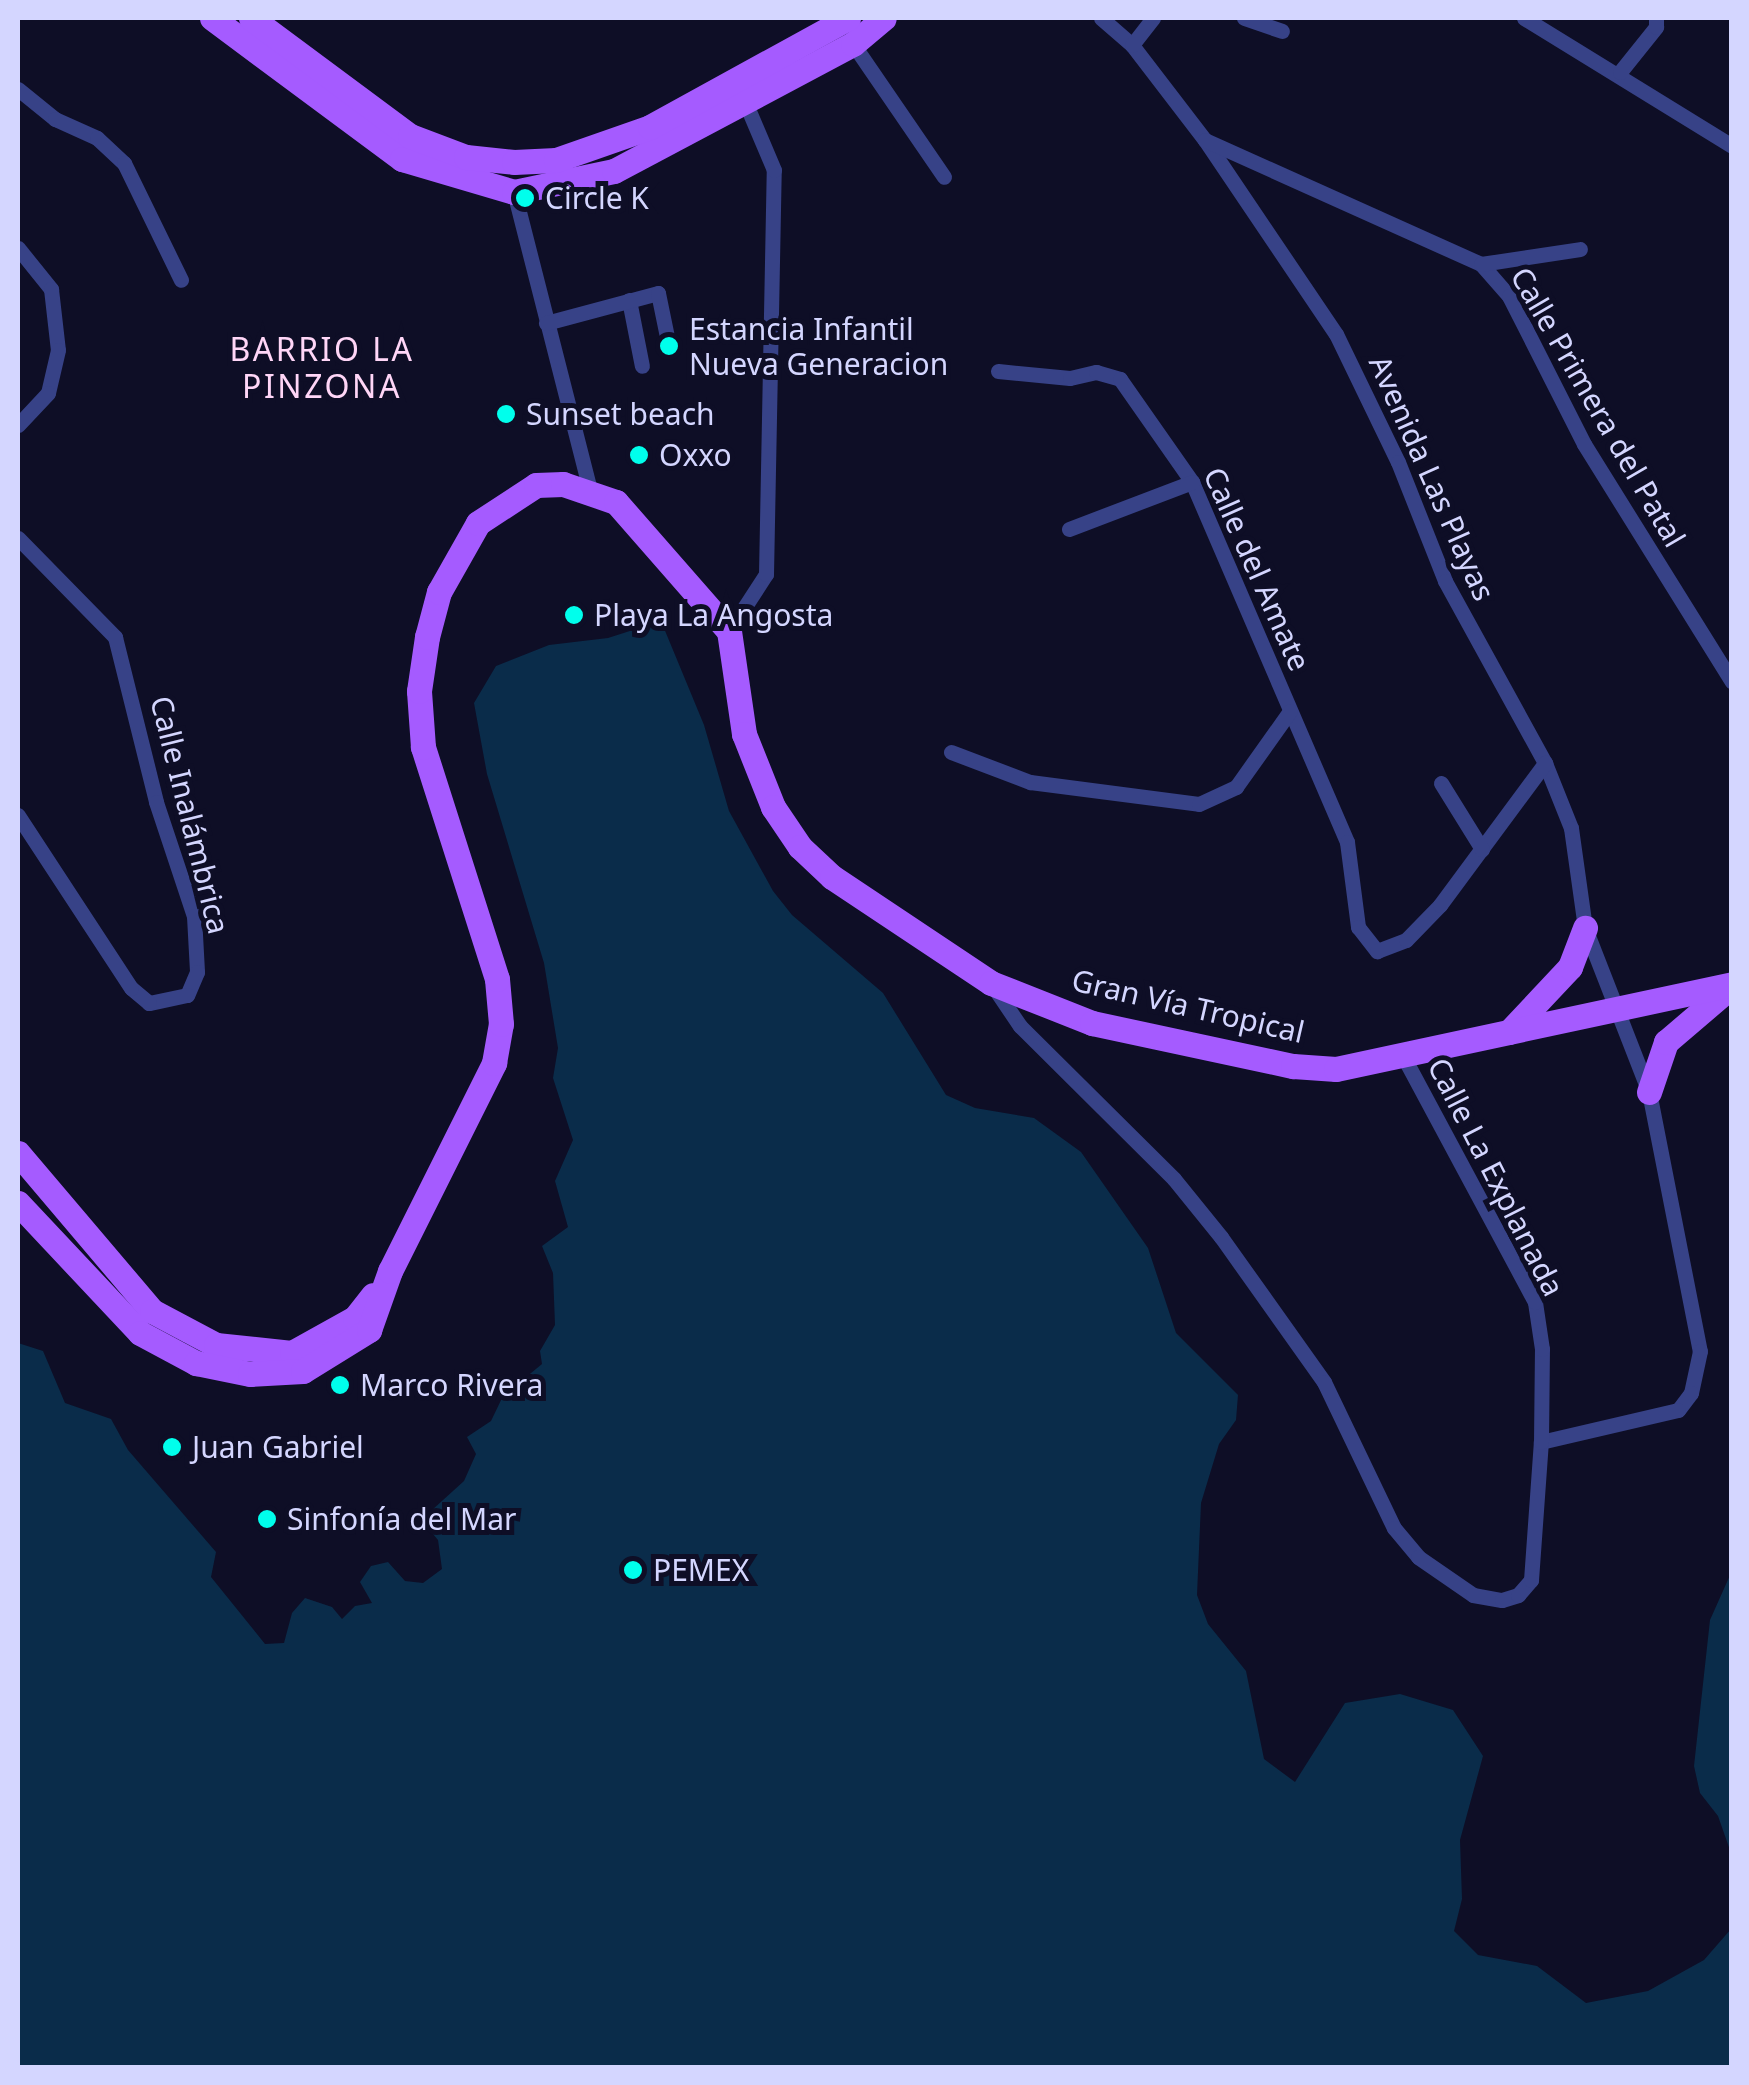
<!DOCTYPE html>
<meta charset="utf-8">
<style>
body{margin:0}
#map{position:relative;width:1749px;height:2085px;overflow:hidden;background:#0e0e26;font-family:"Noto Sans",sans-serif}
div>[style]{position:absolute}
.water>*{inset:0;background:#0a2c4a}
.minor>*{height:15px;margin:-7.5px;padding:0 7.5px;transform-origin:7.5px;border-radius:7.5px;background:#374287}
.primary>*{height:25px;margin:-12.5px;padding:0 12.5px;transform-origin:12.5px;border-radius:12.5px;background:#a55bff}
.dots>*{width:28px;height:28px;translate:-50% -50%;box-sizing:border-box;border:5px solid #0e0e26;border-radius:50%}
span{translate:-50% -50%;white-space:nowrap;text-align:center;line-height:1.15;-webkit-text-stroke:10px #0e0e26;paint-order:stroke}
.poi-label{font-size:30px;color:#d4d6ff}
.left{translate:0 -50%;text-align:left}
.street-label{font-size:30px;color:#d4d6ff}
.neighbourhood-label{font-size:32px;color:#ffd6f7;letter-spacing:2.5px}
.frame{position:absolute;inset:0;border:20px solid #d4d6ff;pointer-events:none}
</style>
<div id="map">
<div class="water">
<i style="clip-path:polygon(661px 621px,704px 725px,729px 811px,773px 891px,792px 915px,883px 993px,946px 1095px,975px 1108px,1034px 1118px,1081px 1152px,1148px 1248px,1176px 1333px,1238px 1395px,1236px 1420px,1219px 1444px,1201px 1503px,1197px 1595px,1208px 1624px,1246px 1671px,1264px 1759px,1295px 1782px,1345px 1703px,1400px 1694px,1453px 1710px,1483px 1756px,1460px 1840px,1462px 1899px,1454px 1931px,1478px 1955px,1537px 1966px,1586px 2003px,1648px 1991px,1704px 1960px,1731px 1929px,1731px 2067px,18px 2067px,18px 1343px,43px 1351px,65px 1403px,111px 1419px,128px 1450px,216px 1552px,211px 1577px,265px 1644px,284px 1643px,292px 1613px,305px 1598px,332px 1607px,342px 1619px,355px 1606px,372px 1603px,360px 1582px,371px 1566px,388px 1562px,405px 1581px,423px 1583px,442px 1569px,438px 1540px,421px 1520px,464px 1481px,476px 1454px,467px 1437px,491px 1421px,503px 1396px,542px 1364px,540px 1351px,555px 1325px,553px 1273px,542px 1246px,568px 1227px,555px 1181px,573px 1140px,553px 1078px,558px 1048px,544px 963px,487px 774px,474px 703px,496px 666px,549px 645px,608px 638px)"></i>
<i style="clip-path:polygon(1731px 1573px,1731px 1853px,1718px 1816px,1700px 1793px,1694px 1766px,1710px 1620px)"></i>
</div>
<div class="minor">
<i style="left:1101px;top:18px;width:41px;rotate:41.1deg"></i>
<i style="left:1132px;top:45px;width:120px;rotate:52.5deg"></i>
<i style="left:1205px;top:140px;width:234px;rotate:56deg"></i>
<i style="left:1336px;top:334px;width:142px;rotate:64.2deg"></i>
<i style="left:1398px;top:462px;width:128px;rotate:68.4deg"></i>
<i style="left:1445px;top:581px;width:208px;rotate:61.2deg"></i>
<i style="left:1545px;top:763px;width:70px;rotate:68.2deg"></i>
<i style="left:1571px;top:828px;width:101px;rotate:82deg"></i>
<i style="left:1585px;top:928px;width:176px;rotate:68.7deg"></i>
<i style="left:1649px;top:1092px;width:264px;rotate:78.9deg"></i>
<i style="left:1700px;top:1351px;width:43px;rotate:102.1deg"></i>
<i style="left:1691px;top:1393px;width:21px;rotate:127deg"></i>
<i style="left:1678px;top:1410px;width:141px;rotate:166.9deg"></i>
<i style="left:1244px;top:18px;width:40px;rotate:18.9deg"></i>
<i style="left:1524px;top:18px;width:244px;rotate:31.6deg"></i>
<i style="left:853px;top:44px;width:161px;rotate:55.6deg"></i>
<i style="left:1132px;top:45px;width:34px;rotate:-52deg"></i>
<i style="left:1620px;top:72px;width:58px;rotate:-51.3deg"></i>
<i style="left:1656px;top:27px;width:9px;rotate:-90deg"></i>
<i style="left:18px;top:89px;width:48px;rotate:39deg"></i>
<i style="left:55px;top:119px;width:46px;rotate:24.3deg"></i>
<i style="left:97px;top:138px;width:37px;rotate:43deg"></i>
<i style="left:124px;top:163px;width:130px;rotate:64deg"></i>
<i style="left:1205px;top:140px;width:303px;rotate:24.2deg"></i>
<i style="left:1481px;top:264px;width:43px;rotate:48.8deg"></i>
<i style="left:1509px;top:296px;width:166px;rotate:63.1deg"></i>
<i style="left:1584px;top:444px;width:280px;rotate:58.1deg"></i>
<i style="left:514px;top:192px;width:309px;rotate:75.7deg"></i>
<i style="left:18px;top:248px;width:53px;rotate:51.2deg"></i>
<i style="left:51px;top:289px;width:61px;rotate:83.5deg"></i>
<i style="left:58px;top:350px;width:44px;rotate:103.1deg"></i>
<i style="left:48px;top:393px;width:44px;rotate:133.2deg"></i>
<i style="left:1481px;top:264px;width:100px;rotate:-8.6deg"></i>
<i style="left:629px;top:300px;width:67px;rotate:78.9deg"></i>
<i style="left:546px;top:323px;width:116px;rotate:-15deg"></i>
<i style="left:658px;top:293px;width:45px;rotate:78.4deg"></i>
<i style="left:998px;top:371px;width:72px;rotate:5.6deg"></i>
<i style="left:1070px;top:378px;width:27px;rotate:-13deg"></i>
<i style="left:1096px;top:372px;width:25px;rotate:16deg"></i>
<i style="left:1120px;top:379px;width:126px;rotate:55deg"></i>
<i style="left:1192px;top:482px;width:392px;rotate:66.7deg"></i>
<i style="left:1347px;top:842px;width:86px;rotate:82.6deg"></i>
<i style="left:1358px;top:927px;width:31px;rotate:52deg"></i>
<i style="left:1377px;top:951px;width:31px;rotate:-21deg"></i>
<i style="left:1406px;top:940px;width:49px;rotate:-45.8deg"></i>
<i style="left:1440px;top:905px;width:177px;rotate:-53.5deg"></i>
<i style="left:1069px;top:529px;width:132px;rotate:-20.9deg"></i>
<i style="left:18px;top:538px;width:139px;rotate:45.6deg"></i>
<i style="left:115px;top:637px;width:170px;rotate:76deg"></i>
<i style="left:156px;top:802px;width:120px;rotate:71.6deg"></i>
<i style="left:194px;top:916px;width:56px;rotate:86.9deg"></i>
<i style="left:197px;top:972px;width:25px;rotate:113deg"></i>
<i style="left:187px;top:995px;width:39px;rotate:168deg"></i>
<i style="left:149px;top:1003px;width:23px;rotate:-140deg"></i>
<i style="left:131px;top:988px;width:207px;rotate:-123.2deg"></i>
<i style="left:729px;top:631px;width:68px;rotate:-57deg"></i>
<i style="left:766px;top:574px;width:404px;rotate:-88.9deg"></i>
<i style="left:774px;top:170px;width:79px;rotate:-113deg"></i>
<i style="left:951px;top:752px;width:85px;rotate:20.8deg"></i>
<i style="left:1030px;top:782px;width:170px;rotate:7.4deg"></i>
<i style="left:1199px;top:804px;width:41px;rotate:-24.7deg"></i>
<i style="left:1236px;top:787px;width:93px;rotate:-54.6deg"></i>
<i style="left:1441px;top:783px;width:78px;rotate:58.2deg"></i>
<i style="left:993px;top:986px;width:48px;rotate:56deg"></i>
<i style="left:1020px;top:1026px;width:217px;rotate:44.8deg"></i>
<i style="left:1174px;top:1179px;width:75px;rotate:51deg"></i>
<i style="left:1221px;top:1237px;width:178px;rotate:54.6deg"></i>
<i style="left:1324px;top:1382px;width:162px;rotate:64.4deg"></i>
<i style="left:1394px;top:1528px;width:38px;rotate:50deg"></i>
<i style="left:1418px;top:1557px;width:67px;rotate:34.6deg"></i>
<i style="left:1473px;top:1595px;width:29px;rotate:10deg"></i>
<i style="left:1502px;top:1600px;width:17px;rotate:-17deg"></i>
<i style="left:1518px;top:1595px;width:20px;rotate:-49deg"></i>
<i style="left:1531px;top:1580px;width:138px;rotate:-85.9deg"></i>
<i style="left:1541px;top:1442px;width:93px;rotate:-89.4deg"></i>
<i style="left:1542px;top:1349px;width:48px;rotate:-98.5deg"></i>
<i style="left:1535px;top:1302px;width:279px;rotate:-118.2deg"></i>
</div>
<div class="primary">
<i style="left:212px;top:18px;width:237px;rotate:36.6deg"></i>
<i style="left:402px;top:159px;width:117px;rotate:16.4deg"></i>
<i style="left:514px;top:192px;width:102px;rotate:-11.9deg"></i>
<i style="left:614px;top:171px;width:271px;rotate:-28deg"></i>
<i style="left:853px;top:44px;width:40px;rotate:-40deg"></i>
<i style="left:251px;top:18px;width:198px;rotate:36.6deg"></i>
<i style="left:410px;top:136px;width:60px;rotate:20.6deg"></i>
<i style="left:466px;top:157px;width:48px;rotate:5.9deg"></i>
<i style="left:514px;top:162px;width:42px;rotate:-2.7deg"></i>
<i style="left:556px;top:160px;width:100px;rotate:-19.3deg"></i>
<i style="left:650px;top:127px;width:226px;rotate:-28.8deg"></i>
<i style="left:1509px;top:1032px;width:89px;rotate:-46.8deg"></i>
<i style="left:1570px;top:967px;width:42px;rotate:-69deg"></i>
<i style="left:1649px;top:1092px;width:53px;rotate:-71.2deg"></i>
<i style="left:1666px;top:1042px;width:82px;rotate:-40.5deg"></i>
<i style="left:18px;top:1153px;width:207px;rotate:49.7deg"></i>
<i style="left:152px;top:1311px;width:72px;rotate:28deg"></i>
<i style="left:216px;top:1345px;width:76px;rotate:6deg"></i>
<i style="left:292px;top:1353px;width:72px;rotate:-29.1deg"></i>
<i style="left:355px;top:1318px;width:29px;rotate:-52deg"></i>
<i style="left:18px;top:1203px;width:178px;rotate:46.8deg"></i>
<i style="left:140px;top:1333px;width:64px;rotate:28.2deg"></i>
<i style="left:196px;top:1363px;width:55px;rotate:11.5deg"></i>
<i style="left:250px;top:1374px;width:53px;rotate:-3.2deg"></i>
<i style="left:303px;top:1371px;width:78px;rotate:-31.8deg"></i>
<i style="left:369px;top:1330px;width:63px;rotate:-70.4deg"></i>
<i style="left:390px;top:1271px;width:233px;rotate:-63.4deg"></i>
<i style="left:494px;top:1063px;width:40px;rotate:-80deg"></i>
<i style="left:501px;top:1024px;width:45px;rotate:-95.1deg"></i>
<i style="left:497px;top:979px;width:244px;rotate:-107.7deg"></i>
<i style="left:423px;top:747px;width:56px;rotate:-94.1deg"></i>
<i style="left:419px;top:691px;width:55px;rotate:-81.6deg"></i>
<i style="left:427px;top:637px;width:47px;rotate:-75.1deg"></i>
<i style="left:439px;top:592px;width:79px;rotate:-60.5deg"></i>
<i style="left:478px;top:523px;width:69px;rotate:-33.2deg"></i>
<i style="left:536px;top:485px;width:27px;rotate:-2deg"></i>
<i style="left:563px;top:484px;width:56px;rotate:18.8deg"></i>
<i style="left:616px;top:502px;width:171px;rotate:48.8deg"></i>
<i style="left:729px;top:631px;width:104px;rotate:81.7deg"></i>
<i style="left:744px;top:734px;width:79px;rotate:68.3deg"></i>
<i style="left:773px;top:807px;width:48px;rotate:56deg"></i>
<i style="left:800px;top:847px;width:44px;rotate:43.2deg"></i>
<i style="left:832px;top:877px;width:191px;rotate:33.7deg"></i>
<i style="left:991px;top:983px;width:109px;rotate:21.6deg"></i>
<i style="left:1092px;top:1023px;width:206px;rotate:12.1deg"></i>
<i style="left:1293px;top:1066px;width:43px;rotate:4deg"></i>
<i style="left:1336px;top:1069px;width:405px;rotate:-12.1deg"></i>
</div>
<div class="dots">
<i style="left:525px;top:198px;background:#00ffec"></i>
<i style="left:669px;top:346px;background:#00ffec"></i>
<i style="left:506px;top:414px;background:#00ffec"></i>
<i style="left:639px;top:455px;background:#00ffec"></i>
<i style="left:574px;top:615px;background:#00ffec"></i>
<i style="left:340px;top:1385px;background:#00ffec"></i>
<i style="left:172px;top:1447px;background:#00ffec"></i>
<i style="left:267px;top:1519px;background:#00ffec"></i>
<i style="left:633px;top:1570px;background:#00ffec"></i>
</div>
<div class="poi-label">
<span class="left" style="left:545px;top:198px">Circle K</span>
<span class="left" style="left:689px;top:346px">Estancia Infantil<br>Nueva Generacion</span>
<span class="left" style="left:526px;top:414px">Sunset beach</span>
<span class="left" style="left:659px;top:455px">Oxxo</span>
<span class="left" style="left:594px;top:615px">Playa La Angosta</span>
<span class="left" style="left:360px;top:1385px">Marco Rivera</span>
<span class="left" style="left:192px;top:1447px">Juan Gabriel</span>
<span class="left" style="left:287px;top:1519px">Sinfonía del Mar</span>
<span class="left" style="left:653px;top:1570px">PEMEX</span>
</div>
<div class="street-label">
<span style="left:1598px;top:407px;rotate:60deg">Calle Primera del Patal</span>
<span style="left:1432px;top:478px;rotate:66deg">Avenida Las Playas</span>
<span style="left:1257px;top:569px;rotate:66deg">Calle del Amate</span>
<span style="left:190px;top:815px;rotate:76deg">Calle Inalámbrica</span>
<span style="left:1188px;top:1006px;rotate:13deg">Gran Vía Tropical</span>
<span style="left:1496px;top:1177px;rotate:63deg">Calle La Explanada</span>
</div>
<div class="neighbourhood-label">
<span style="left:322px;top:368px">BARRIO LA<br>PINZONA</span>
</div>
<div class="frame"></div>
</div>
